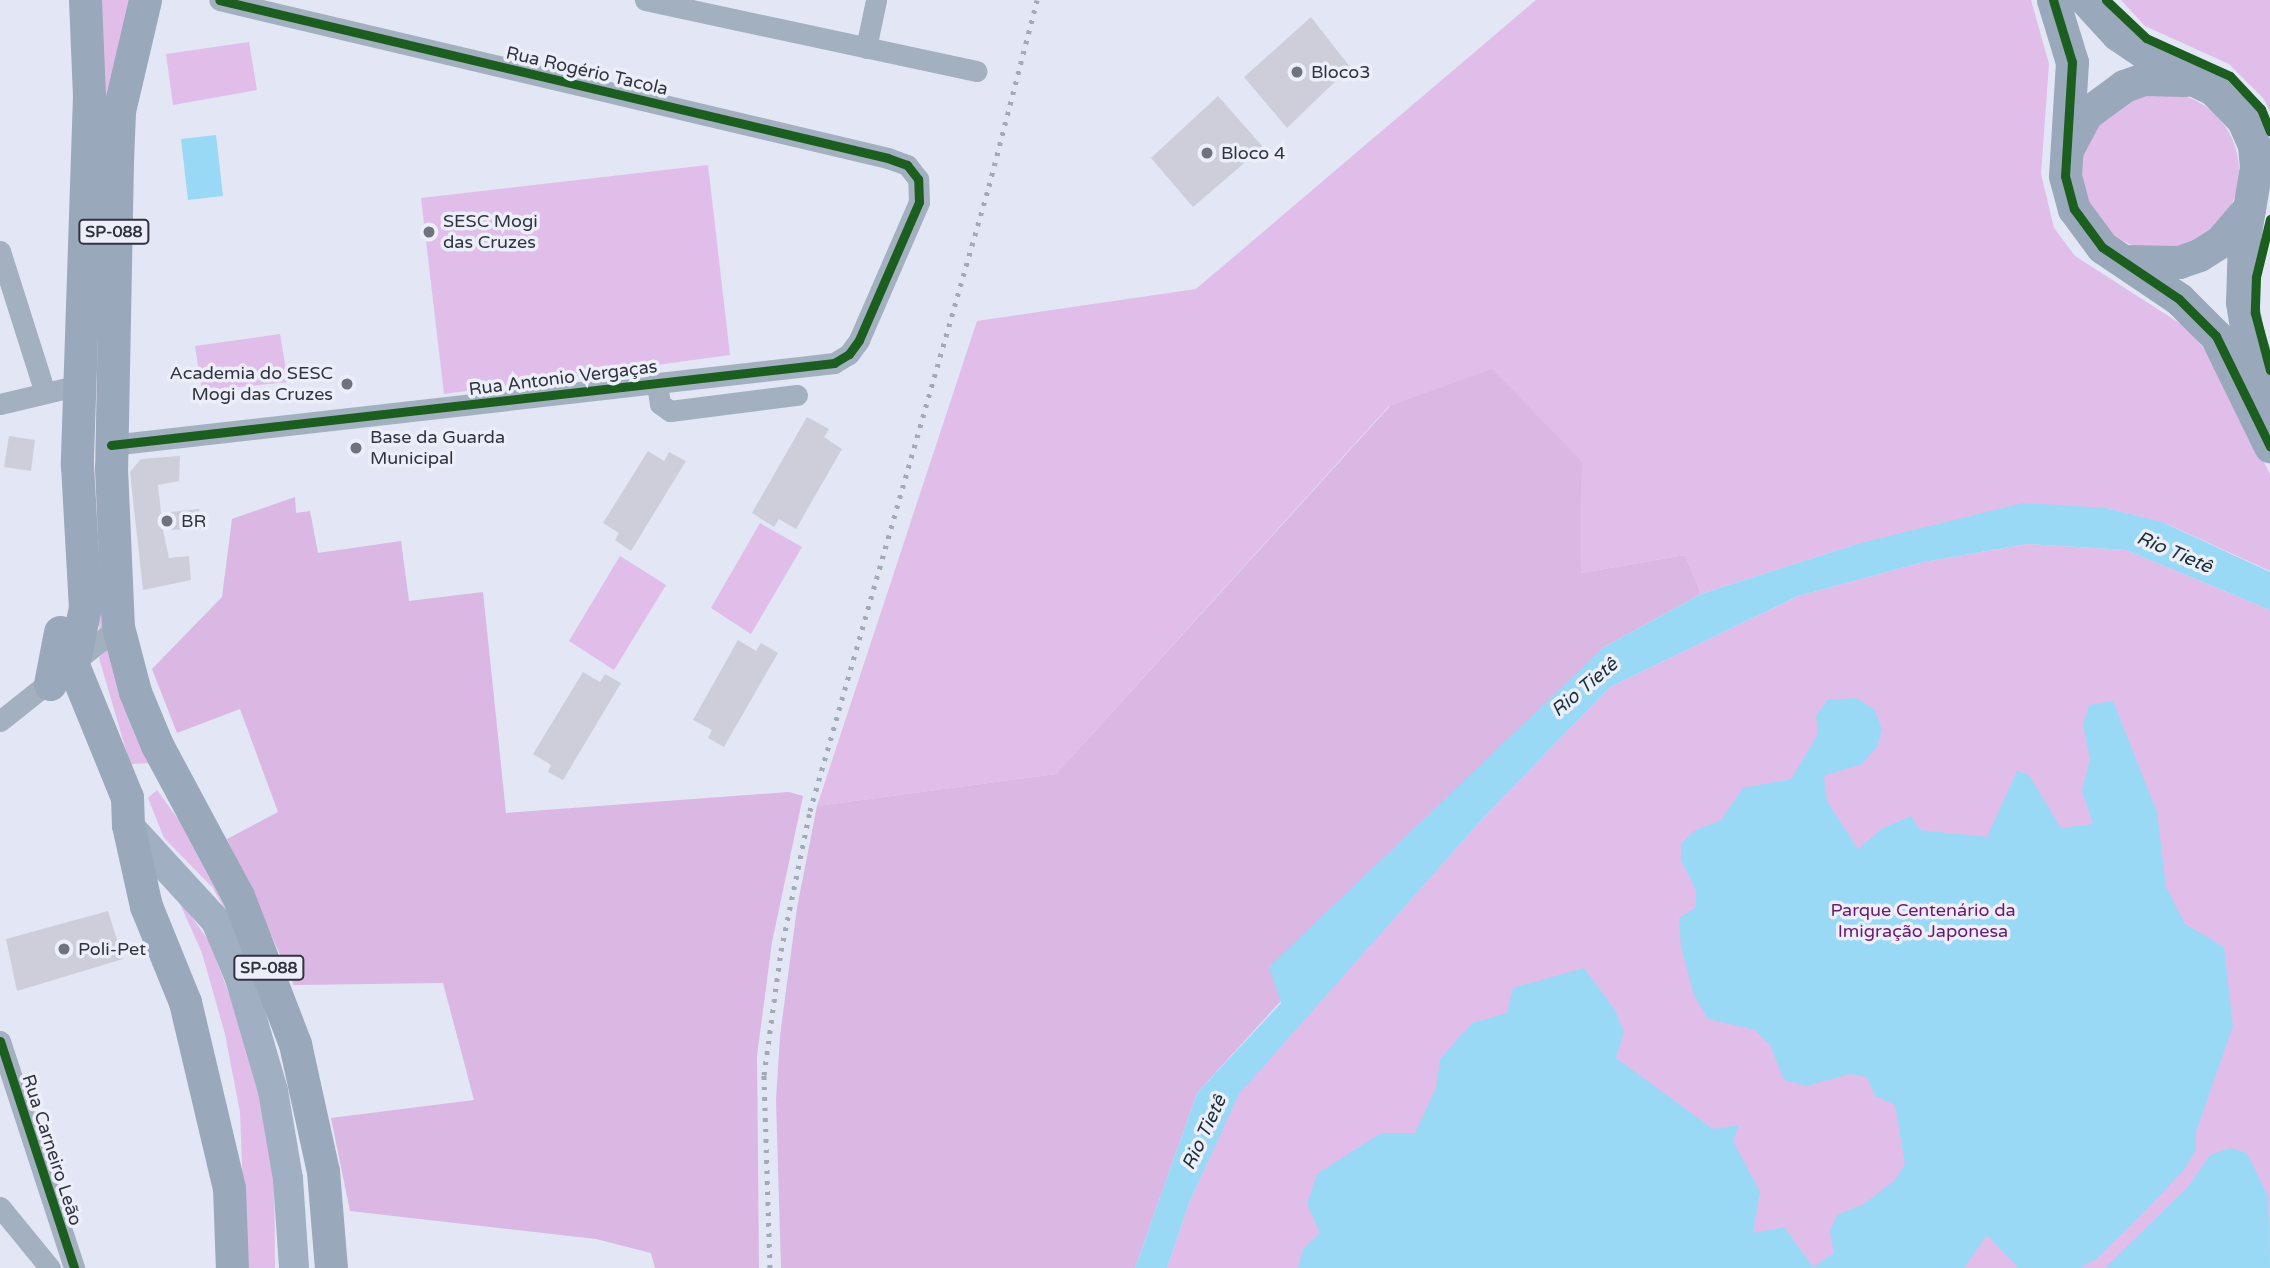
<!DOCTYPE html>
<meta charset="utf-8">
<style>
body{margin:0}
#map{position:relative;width:2270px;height:1268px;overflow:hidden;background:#e2e6f5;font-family:"Varela Round",sans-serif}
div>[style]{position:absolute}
.green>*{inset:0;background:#e1bdea}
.round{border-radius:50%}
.forest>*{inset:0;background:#dbb7e3}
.water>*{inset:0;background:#99d9f6}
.building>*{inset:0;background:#cecedb}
.street>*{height:21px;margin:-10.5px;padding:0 10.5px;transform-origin:10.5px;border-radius:10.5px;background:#a2b0c0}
.secondary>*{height:30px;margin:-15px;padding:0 15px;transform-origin:15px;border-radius:15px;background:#a0afc1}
.primary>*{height:33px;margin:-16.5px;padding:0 16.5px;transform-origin:16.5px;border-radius:16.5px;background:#99a8ba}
.rail>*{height:5px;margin-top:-2.5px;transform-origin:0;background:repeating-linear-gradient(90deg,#a2aab8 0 3.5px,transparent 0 10.5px)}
.cycleway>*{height:9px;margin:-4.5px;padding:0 4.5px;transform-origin:4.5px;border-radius:4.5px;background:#1b5e20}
.dots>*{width:19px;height:19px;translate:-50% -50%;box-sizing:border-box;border:4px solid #eceffa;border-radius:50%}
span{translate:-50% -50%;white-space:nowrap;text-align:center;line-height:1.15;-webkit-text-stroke:7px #eceffa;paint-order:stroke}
.shield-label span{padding:2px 5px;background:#eceffa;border:2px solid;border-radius:5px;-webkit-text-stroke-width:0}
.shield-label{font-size:16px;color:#31343f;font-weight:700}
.street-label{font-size:18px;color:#31343f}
.poi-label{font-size:18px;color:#31343f}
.left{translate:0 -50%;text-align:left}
.right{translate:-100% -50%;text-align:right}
.park-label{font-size:18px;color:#6b196e}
.water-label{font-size:19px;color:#1b3038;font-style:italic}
</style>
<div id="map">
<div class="green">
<i style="clip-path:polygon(98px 0,134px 0,106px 623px,99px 631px)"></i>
<i style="clip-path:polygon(1536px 0,2031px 0,2049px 64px,2041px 174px,2054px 228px,2075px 256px,2187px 328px,2208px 354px,2270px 474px,2270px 571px,2167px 524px,2106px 508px,1857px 544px,1701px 594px,1685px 555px,1581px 573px,1582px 462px,1389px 406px,1056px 774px,817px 806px,977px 321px,1196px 289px)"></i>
<i style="clip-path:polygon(2121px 0,2270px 0,2270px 112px,2264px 99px,2229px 64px,2145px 26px)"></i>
<i style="clip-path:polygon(249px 42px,257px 90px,173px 105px,166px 54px)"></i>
<i class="round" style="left:2081px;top:92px;width:158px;height:158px"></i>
<i style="clip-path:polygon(708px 165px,730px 355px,444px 394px,421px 198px)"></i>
<i style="clip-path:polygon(280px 334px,288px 382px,202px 391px,195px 346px)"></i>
<i style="clip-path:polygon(760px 523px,802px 547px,751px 634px,711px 608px)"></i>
<i style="clip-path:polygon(2027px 544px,2126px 550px,2270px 610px,2270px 1268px,1167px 1268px,1189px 1203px,1238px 1094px,1484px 817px,1610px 687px,1798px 596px,1924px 562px)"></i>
<i style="clip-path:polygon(620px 556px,666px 585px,614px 670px,569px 641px)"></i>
<i style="clip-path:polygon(113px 641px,154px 763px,130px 764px,99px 658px)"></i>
<i style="clip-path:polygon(157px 790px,210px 863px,227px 914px,213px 888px,164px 838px,148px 798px)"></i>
<i style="clip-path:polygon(177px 897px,209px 941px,248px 1044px,274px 1164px,275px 1268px,246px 1268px,240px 1112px,225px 1034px,202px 953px)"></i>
</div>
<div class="forest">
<i style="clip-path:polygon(1492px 369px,1582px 462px,1581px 573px,1685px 555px,1701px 594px,1604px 647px,1197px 1093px,1135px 1268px,781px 1268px,776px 1100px,780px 1036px,797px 908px,817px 806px,1056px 774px,1390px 406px)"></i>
<i style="clip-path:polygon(295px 497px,296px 513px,310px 511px,318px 553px,401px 541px,409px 601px,483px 592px,506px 813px,789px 792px,803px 796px,772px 942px,757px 1056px,759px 1268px,655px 1268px,651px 1253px,596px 1239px,350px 1211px,331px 1118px,474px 1100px,443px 983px,294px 985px,227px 839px,278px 812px,240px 709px,177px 733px,152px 669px,222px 597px,232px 519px)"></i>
</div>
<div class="water">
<i style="clip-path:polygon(216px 135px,223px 196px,188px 200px,181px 139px)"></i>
<i style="clip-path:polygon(2023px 503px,2106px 508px,2162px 522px,2270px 572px,2270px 610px,2126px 550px,2027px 544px,1924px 562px,1798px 596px,1610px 687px,1484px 817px,1239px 1094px,1189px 1203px,1167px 1268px,1135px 1268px,1197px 1093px,1281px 1003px,1269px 967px,1604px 647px,1701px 594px,1857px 544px)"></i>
<i style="clip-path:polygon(1856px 698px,1875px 710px,1882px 730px,1877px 747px,1862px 764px,1824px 776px,1827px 801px,1858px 849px,1883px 828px,1911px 816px,1920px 830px,1987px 837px,2017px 771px,2029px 775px,2061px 828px,2093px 824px,2082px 791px,2090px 759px,2083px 725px,2089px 705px,2113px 701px,2157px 812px,2166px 887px,2185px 924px,2224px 947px,2233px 1026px,2196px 1132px,2196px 1150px,2183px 1171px,2143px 1213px,2095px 1260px,2079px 1268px,2019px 1268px,1987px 1235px,1964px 1268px,1298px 1268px,1303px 1249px,1320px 1233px,1307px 1204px,1317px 1174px,1381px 1133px,1415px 1133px,1436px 1088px,1440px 1059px,1472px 1023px,1507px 1013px,1513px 988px,1584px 968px,1615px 1010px,1624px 1032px,1616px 1058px,1713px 1129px,1739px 1125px,1733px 1141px,1760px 1192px,1753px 1233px,1784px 1227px,1813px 1267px,1834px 1253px,1830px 1231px,1837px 1215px,1864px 1204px,1895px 1180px,1905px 1164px,1895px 1105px,1875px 1096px,1867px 1077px,1849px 1074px,1807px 1086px,1784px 1080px,1770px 1045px,1755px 1030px,1708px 1019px,1694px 995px,1681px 947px,1679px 918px,1696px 907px,1696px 891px,1681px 860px,1681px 844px,1694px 831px,1721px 820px,1743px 788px,1791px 779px,1818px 734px,1816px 716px,1827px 700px)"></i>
<i style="clip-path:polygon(2230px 1148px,2247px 1153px,2268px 1196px,2270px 1268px,2105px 1268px,2188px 1187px,2210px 1155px)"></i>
</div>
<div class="building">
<i style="clip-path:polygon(1311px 17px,1350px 67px,1287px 128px,1244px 77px)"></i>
<i style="clip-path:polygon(1218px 96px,1263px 147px,1193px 207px,1151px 158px)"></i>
<i style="clip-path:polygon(807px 417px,829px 429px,824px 437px,842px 449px,796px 529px,779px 519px,774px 527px,752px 513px)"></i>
<i style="clip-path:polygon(9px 436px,35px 440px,31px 471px,4px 467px)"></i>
<i style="clip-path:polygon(648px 451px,664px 461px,669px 452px,686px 461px,631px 551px,615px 540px,619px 533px,603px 523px)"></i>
<i style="clip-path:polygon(180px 456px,179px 481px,158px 485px,161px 513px,199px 509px,202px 529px,163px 530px,169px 558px,189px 556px,191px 580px,143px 590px,130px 472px,141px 459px)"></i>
<i style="clip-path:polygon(738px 640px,756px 651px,761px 643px,778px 653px,724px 747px,708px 738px,712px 730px,693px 720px)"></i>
<i style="clip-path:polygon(583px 672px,600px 682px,605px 674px,621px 683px,563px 780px,548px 772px,551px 765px,533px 754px)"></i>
<i style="clip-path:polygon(108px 911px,123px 959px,17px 991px,6px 939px)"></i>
</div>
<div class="street">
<i style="left:645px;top:0;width:339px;rotate:12.1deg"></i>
<i style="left:866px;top:48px;width:49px;rotate:-78.2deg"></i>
<i style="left:0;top:251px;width:149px;rotate:72.4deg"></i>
<i style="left:657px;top:383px;width:21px;rotate:82deg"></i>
<i style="left:660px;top:404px;width:12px;rotate:35deg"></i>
<i style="left:670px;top:411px;width:128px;rotate:-7.2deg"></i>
<i style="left:0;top:404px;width:82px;rotate:-13.4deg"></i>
<i style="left:111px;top:445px;width:728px;rotate:-6.47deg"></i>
<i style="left:834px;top:363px;width:17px;rotate:-31deg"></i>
<i style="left:849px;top:354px;width:17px;rotate:-54deg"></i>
<i style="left:859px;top:340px;width:150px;rotate:-66.5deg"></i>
<i style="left:919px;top:202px;width:23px;rotate:-92deg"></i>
<i style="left:918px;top:179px;width:18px;rotate:-128deg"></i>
<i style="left:907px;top:165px;width:20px;rotate:-160deg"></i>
<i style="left:888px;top:158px;width:687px;rotate:-166.71deg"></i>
<i style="left:0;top:721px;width:151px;rotate:-38.5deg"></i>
<i style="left:0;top:1041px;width:239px;rotate:71.9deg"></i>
<i style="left:0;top:1207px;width:79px;rotate:50.7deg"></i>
</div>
<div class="secondary">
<i style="left:128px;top:825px;width:130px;rotate:47.5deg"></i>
<i style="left:216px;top:921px;width:62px;rotate:67.2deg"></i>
<i style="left:240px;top:978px;width:118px;rotate:73.7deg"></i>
<i style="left:273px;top:1091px;width:89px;rotate:80.3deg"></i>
<i style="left:288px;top:1179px;width:89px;rotate:86.1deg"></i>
</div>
<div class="primary">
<i style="left:85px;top:0;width:95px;rotate:87.6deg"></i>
<i style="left:89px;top:95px;width:370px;rotate:91.9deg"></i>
<i style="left:77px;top:465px;width:142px;rotate:86.8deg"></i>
<i style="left:85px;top:607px;width:59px;rotate:101.7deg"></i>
<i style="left:73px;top:665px;width:143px;rotate:67.8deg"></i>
<i style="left:127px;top:797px;width:28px;rotate:88deg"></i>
<i style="left:128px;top:825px;width:83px;rotate:77.5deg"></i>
<i style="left:146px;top:906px;width:104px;rotate:67.9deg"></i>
<i style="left:185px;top:1002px;width:191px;rotate:76.7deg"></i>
<i style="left:229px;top:1188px;width:80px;rotate:87.9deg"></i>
<i style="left:145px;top:0;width:114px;rotate:103.2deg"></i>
<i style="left:119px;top:111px;width:50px;rotate:92.3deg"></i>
<i style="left:117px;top:161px;width:307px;rotate:91.1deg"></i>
<i style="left:111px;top:468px;width:159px;rotate:87.5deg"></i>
<i style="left:118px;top:627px;width:67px;rotate:75.3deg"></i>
<i style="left:135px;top:692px;width:57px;rotate:67.5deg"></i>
<i style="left:157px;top:745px;width:171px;rotate:61.8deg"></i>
<i style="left:238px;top:896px;width:159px;rotate:68.9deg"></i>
<i style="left:295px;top:1044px;width:130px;rotate:77.6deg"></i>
<i style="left:323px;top:1171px;width:97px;rotate:85.3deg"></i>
<i style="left:2053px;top:0;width:65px;rotate:73deg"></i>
<i style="left:2072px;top:62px;width:114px;rotate:93.5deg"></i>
<i style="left:2065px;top:176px;width:34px;rotate:75deg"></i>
<i style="left:2074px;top:209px;width:47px;rotate:53.6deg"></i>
<i style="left:2102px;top:247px;width:93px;rotate:34deg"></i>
<i style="left:2179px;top:299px;width:52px;rotate:45deg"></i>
<i style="left:2216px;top:336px;width:123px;rotate:63.9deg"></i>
<i style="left:2086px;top:0;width:46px;rotate:47.6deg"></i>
<i style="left:2117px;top:34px;width:55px;rotate:34deg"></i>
<i style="left:2163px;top:65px;width:55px;rotate:25.6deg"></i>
<i style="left:2213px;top:89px;width:43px;rotate:45.9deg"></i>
<i style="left:2243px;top:120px;width:27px;rotate:66deg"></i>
<i style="left:2254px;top:145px;width:22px;rotate:85deg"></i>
<i style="left:2256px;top:167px;width:73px;rotate:99.5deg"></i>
<i style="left:2244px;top:239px;width:63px;rotate:91.8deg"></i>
<i style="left:2242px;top:302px;width:26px;rotate:81deg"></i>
<i style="left:2246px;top:328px;width:79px;rotate:72.3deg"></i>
<i style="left:2069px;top:146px;width:36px;rotate:-62deg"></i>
<i style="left:2086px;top:114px;width:47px;rotate:-36.4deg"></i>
<i style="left:2124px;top:86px;width:20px;rotate:-20deg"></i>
<i style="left:2143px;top:79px;width:42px;rotate:1.4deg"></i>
<i style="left:2125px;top:261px;width:54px;rotate:1.1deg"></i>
<i style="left:2179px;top:262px;width:21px;rotate:-19deg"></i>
<i style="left:2199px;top:255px;width:25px;rotate:-32deg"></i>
<i style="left:2220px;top:242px;width:45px;rotate:-49.5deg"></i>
<i style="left:50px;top:684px;width:53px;rotate:-79.1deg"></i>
</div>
<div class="rail">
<i style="left:770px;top:1268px;width:193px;rotate:-91.8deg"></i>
<i style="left:764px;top:1075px;width:125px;rotate:-82.2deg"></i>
<i style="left:781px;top:951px;width:143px;rotate:-78.3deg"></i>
<i style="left:810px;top:811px;width:650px;rotate:-74.02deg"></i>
<i style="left:989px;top:186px;width:192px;rotate:-75.5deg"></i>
</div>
<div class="cycleway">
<i style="left:2053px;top:0;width:65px;rotate:73deg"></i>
<i style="left:2072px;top:62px;width:114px;rotate:93.5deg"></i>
<i style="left:2065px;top:176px;width:34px;rotate:75deg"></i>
<i style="left:2074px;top:209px;width:47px;rotate:53.6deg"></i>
<i style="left:2102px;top:247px;width:93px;rotate:34deg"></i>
<i style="left:2179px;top:299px;width:52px;rotate:45deg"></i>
<i style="left:2216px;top:336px;width:123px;rotate:63.9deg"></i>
<i style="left:2106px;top:0;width:55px;rotate:43.5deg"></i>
<i style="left:2146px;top:38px;width:92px;rotate:24.3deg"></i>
<i style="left:2230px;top:76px;width:45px;rotate:46.8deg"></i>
<i style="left:2261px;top:109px;width:24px;rotate:68deg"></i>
<i style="left:2270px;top:219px;width:60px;rotate:103.6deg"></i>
<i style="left:2256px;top:277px;width:36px;rotate:92deg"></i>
<i style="left:2255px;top:313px;width:59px;rotate:75.3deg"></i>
<i style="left:111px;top:445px;width:728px;rotate:-6.47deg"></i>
<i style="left:834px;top:363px;width:17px;rotate:-31deg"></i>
<i style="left:849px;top:354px;width:17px;rotate:-54deg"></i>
<i style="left:859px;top:340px;width:150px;rotate:-66.5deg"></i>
<i style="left:919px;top:202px;width:23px;rotate:-92deg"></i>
<i style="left:918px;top:179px;width:18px;rotate:-128deg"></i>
<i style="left:907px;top:165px;width:20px;rotate:-160deg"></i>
<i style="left:888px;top:158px;width:687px;rotate:-166.71deg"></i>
<i style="left:0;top:1041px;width:239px;rotate:71.9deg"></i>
</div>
<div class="dots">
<i style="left:1297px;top:72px;background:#6f727f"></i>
<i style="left:1207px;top:153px;background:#6f727f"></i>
<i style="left:429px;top:232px;background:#6f727f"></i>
<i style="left:347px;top:384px;background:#6f727f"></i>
<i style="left:356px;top:448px;background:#6f727f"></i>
<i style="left:167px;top:521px;background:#6f727f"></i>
<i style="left:64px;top:949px;background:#6f727f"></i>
</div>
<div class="shield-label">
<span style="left:114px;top:232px">SP-088</span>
<span style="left:269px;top:968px">SP-088</span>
</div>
<div class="street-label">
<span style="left:587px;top:71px;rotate:13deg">Rua Rogério Tacola</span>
<span style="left:563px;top:378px;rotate:-7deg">Rua Antonio Vergaças</span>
<span style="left:52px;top:1150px;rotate:72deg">Rua Carneiro Leão</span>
</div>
<div class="poi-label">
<span class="left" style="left:1311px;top:72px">Bloco3</span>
<span class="left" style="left:1221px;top:153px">Bloco 4</span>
<span class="left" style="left:443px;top:232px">SESC Mogi<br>das Cruzes</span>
<span class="right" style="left:333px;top:384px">Academia do SESC<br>Mogi das Cruzes</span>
<span class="left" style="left:370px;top:448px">Base da Guarda<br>Municipal</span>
<span class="left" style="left:181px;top:521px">BR</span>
<span class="left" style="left:78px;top:949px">Poli-Pet</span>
</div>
<div class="park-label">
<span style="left:1923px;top:921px">Parque Centenário da<br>Imigração Japonesa</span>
</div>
<div class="water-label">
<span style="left:2174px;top:553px;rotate:23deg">Rio Tietê</span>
<span style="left:1585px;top:688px;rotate:-40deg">Rio Tietê</span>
<span style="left:1205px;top:1133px;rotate:-65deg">Rio Tietê</span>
</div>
</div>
